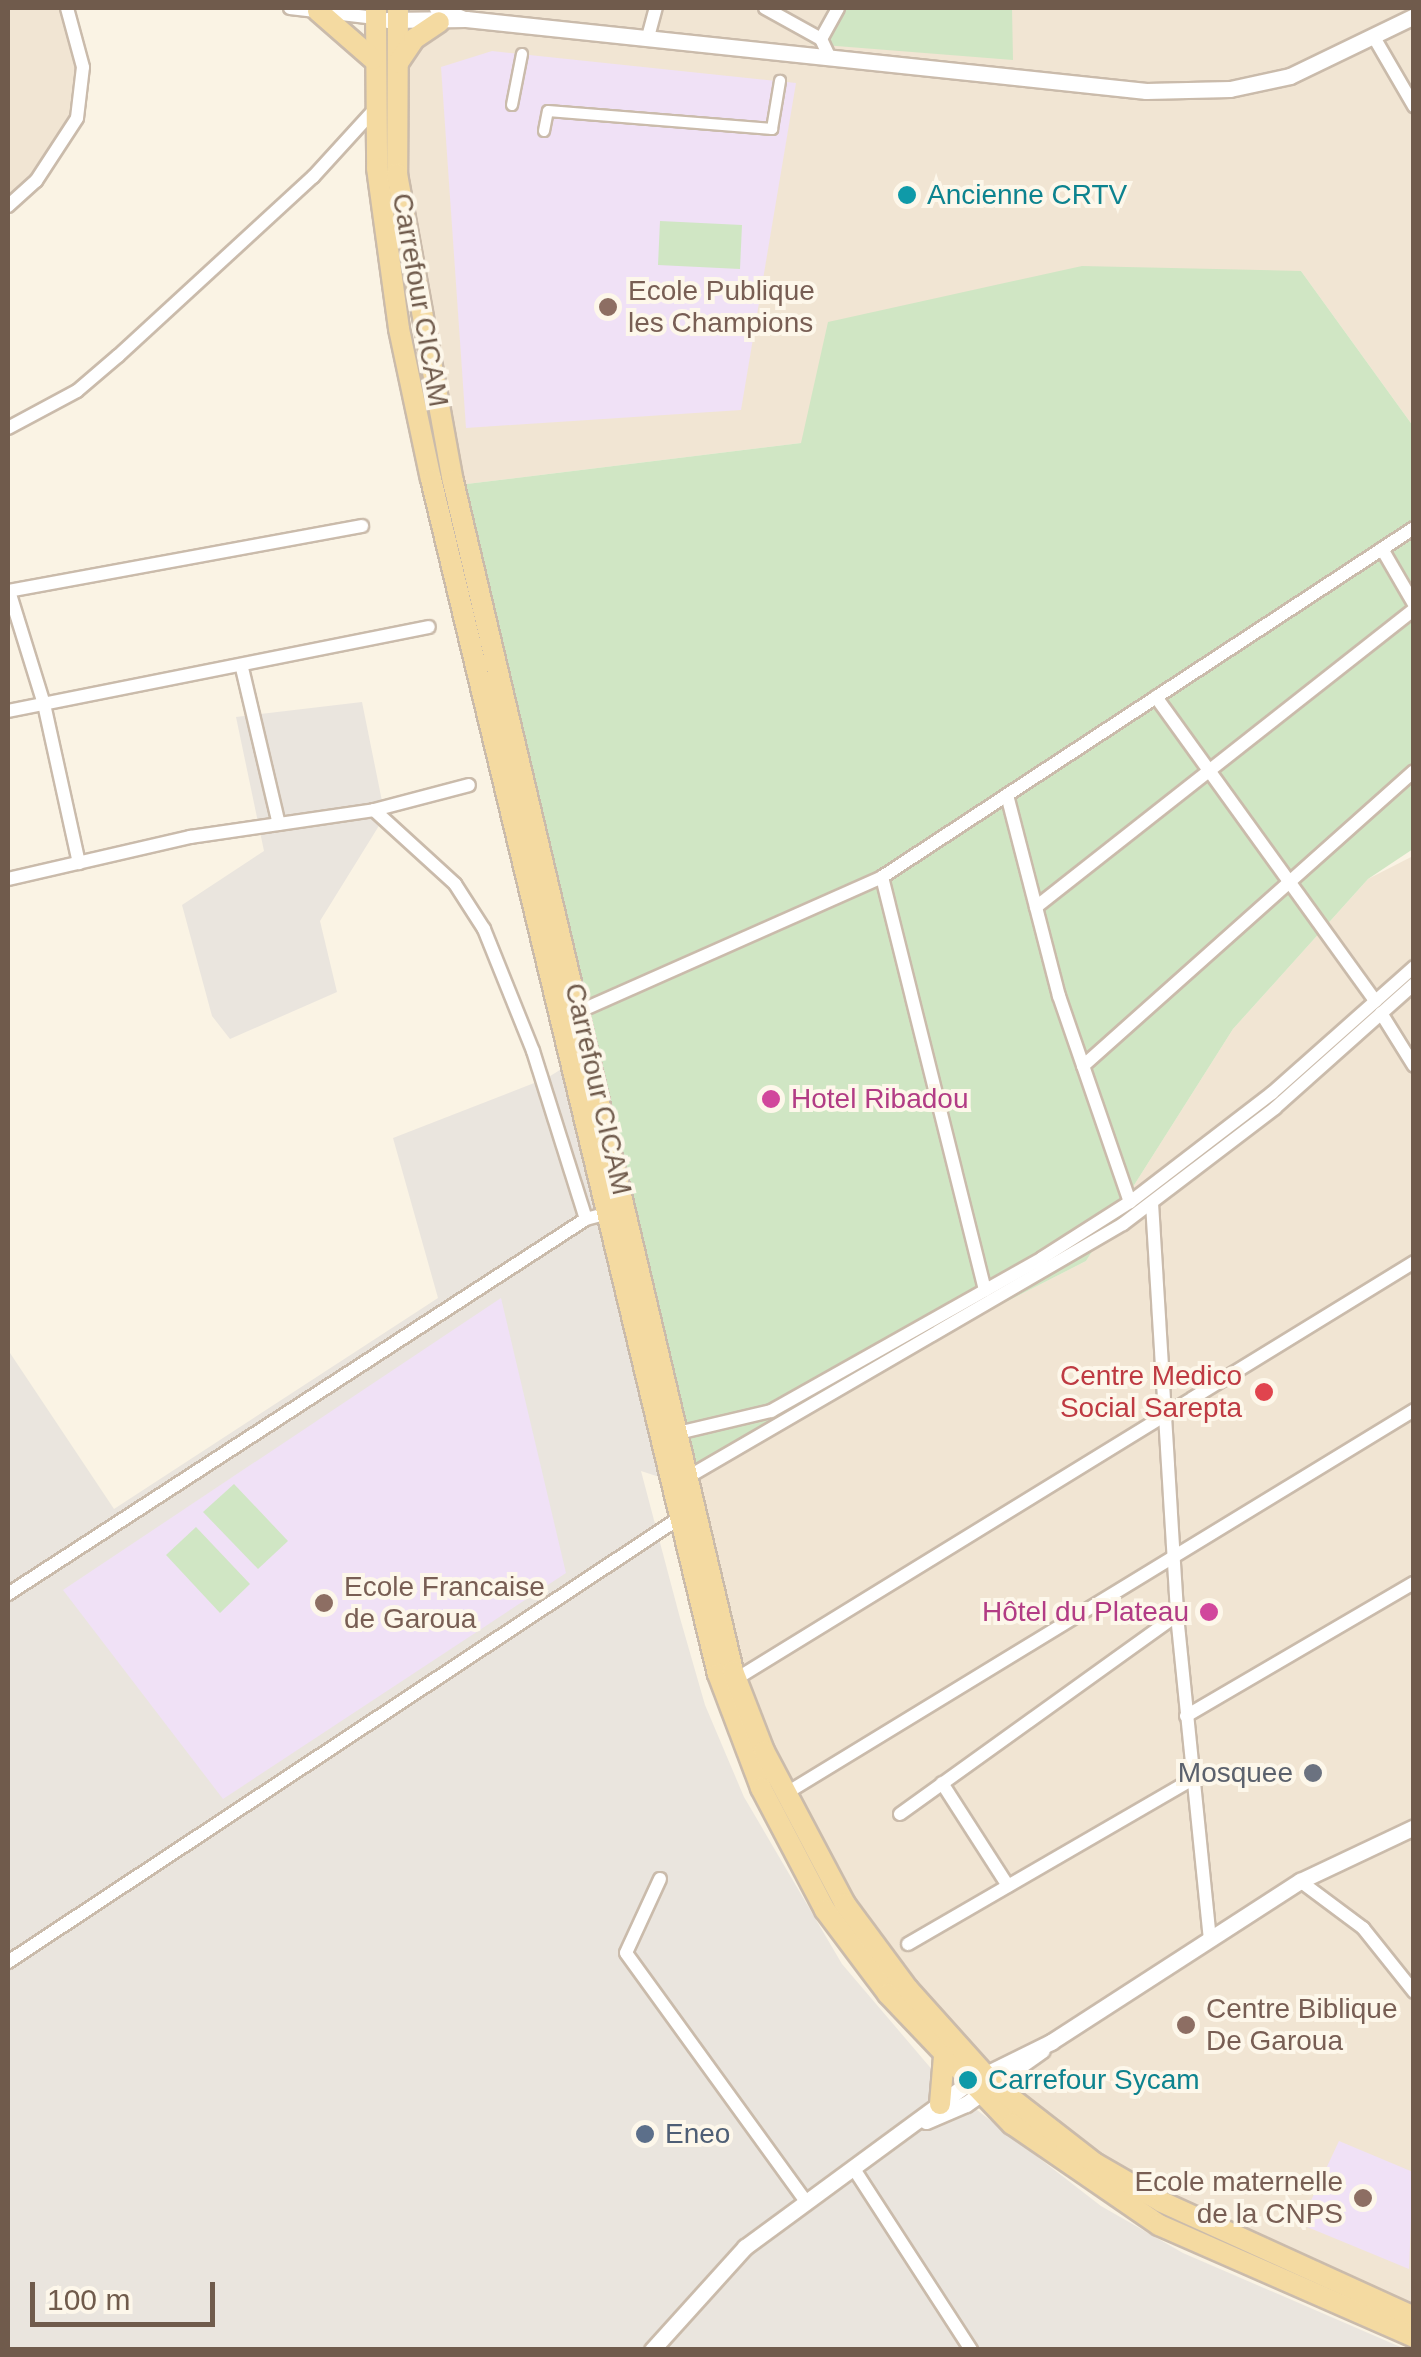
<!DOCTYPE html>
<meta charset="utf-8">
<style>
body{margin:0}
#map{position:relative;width:1421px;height:2357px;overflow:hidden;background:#faf3e4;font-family:Arial,sans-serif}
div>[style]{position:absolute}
.residential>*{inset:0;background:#f1e5d3}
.industrial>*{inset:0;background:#eae5de}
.education>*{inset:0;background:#f0e1f6}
.green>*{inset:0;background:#d0e6c4}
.roads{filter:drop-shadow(2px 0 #cabbab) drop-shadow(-2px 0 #cabbab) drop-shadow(0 2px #cabbab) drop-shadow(0 -2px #cabbab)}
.pedestrian>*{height:10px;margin:-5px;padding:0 5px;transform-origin:5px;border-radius:5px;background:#fff}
.minor>*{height:12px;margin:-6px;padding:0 6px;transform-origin:6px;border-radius:6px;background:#fff}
.tertiary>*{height:15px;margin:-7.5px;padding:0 7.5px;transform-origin:7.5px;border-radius:7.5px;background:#fff}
.primary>*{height:20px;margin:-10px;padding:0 10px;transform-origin:10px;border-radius:10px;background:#f4daa1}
.dots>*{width:28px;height:28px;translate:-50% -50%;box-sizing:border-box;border:5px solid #fdf7ea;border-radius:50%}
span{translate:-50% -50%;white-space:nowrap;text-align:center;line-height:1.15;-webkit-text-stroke:8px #fdf7ea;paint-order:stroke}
.culture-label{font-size:28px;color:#0d838f}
.left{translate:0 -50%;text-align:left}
.education-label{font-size:28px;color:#785e54}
.right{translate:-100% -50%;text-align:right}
.street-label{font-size:28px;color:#705b4c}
.hotel-label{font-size:28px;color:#b23c85}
.health-label{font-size:28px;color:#be3a42}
.worship-label{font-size:28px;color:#5b616d}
.service-label{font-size:28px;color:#4e5e75}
.frame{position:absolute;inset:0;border:10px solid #705b4c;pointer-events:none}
.scale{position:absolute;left:30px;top:2282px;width:185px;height:45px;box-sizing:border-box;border:5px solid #705b4c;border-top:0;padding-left:12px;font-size:30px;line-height:35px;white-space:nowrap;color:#705b4c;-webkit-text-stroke:8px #fdf7ea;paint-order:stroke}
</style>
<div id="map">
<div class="residential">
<i style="clip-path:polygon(8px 8px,75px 8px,88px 59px,72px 128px,36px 185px,8px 204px)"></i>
<i style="clip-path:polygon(392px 8px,1413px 8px,1413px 426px,1301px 271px,801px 443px,450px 486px,392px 168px)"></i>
<i style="clip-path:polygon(1413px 856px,1413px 2311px,1142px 2185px,997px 2082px,879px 1943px,768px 1752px,687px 1486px,875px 1369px,1086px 1261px,1233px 1029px,1368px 879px)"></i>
</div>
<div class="industrial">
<i style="clip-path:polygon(362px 702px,385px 816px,320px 921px,337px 992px,230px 1039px,212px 1016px,182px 905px,264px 851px,236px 717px)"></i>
<i style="clip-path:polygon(584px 1055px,687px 1486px,641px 1471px,680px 1618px,705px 1705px,744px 1797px,842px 1964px,946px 2086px,1101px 2206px,1183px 2253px,1405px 2349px,8px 2349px,8px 1350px,114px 1509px,438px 1298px,393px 1138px,547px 1078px)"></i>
</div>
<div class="education">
<i style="clip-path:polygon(492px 51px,796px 83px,741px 410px,466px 428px,441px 67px)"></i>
<i style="clip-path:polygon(501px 1298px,566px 1573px,223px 1799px,63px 1590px)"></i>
<i style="clip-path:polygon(1339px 2141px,1413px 2172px,1409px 2269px,1300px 2224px)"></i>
</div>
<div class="green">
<i style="clip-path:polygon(833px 8px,1012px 8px,1013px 60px,811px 44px,802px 34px,815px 31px)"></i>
<i style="clip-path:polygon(660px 221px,742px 225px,740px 269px,658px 265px)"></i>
<i style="clip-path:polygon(1082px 266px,1301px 271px,1413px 426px,1413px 849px,1368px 879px,1233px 1029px,1086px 1261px,875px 1369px,687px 1486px,450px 486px,801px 443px,828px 322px)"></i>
<i style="clip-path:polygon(234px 1484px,288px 1541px,258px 1569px,203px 1512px)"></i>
<i style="clip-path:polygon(196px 1527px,250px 1584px,220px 1613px,166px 1555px)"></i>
</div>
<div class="roads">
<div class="pedestrian">
<i style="left:512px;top:105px;width:52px;rotate:-78.9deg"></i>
<i style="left:544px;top:131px;width:20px;rotate:-79deg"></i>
<i style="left:548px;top:111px;width:225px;rotate:4.6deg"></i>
<i style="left:772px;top:129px;width:49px;rotate:-80.5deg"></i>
</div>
<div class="minor">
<i style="left:290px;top:8px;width:86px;rotate:6.7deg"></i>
<i style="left:765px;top:8px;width:64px;rotate:29deg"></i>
<i style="left:821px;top:39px;width:17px;rotate:65deg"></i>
<i style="left:648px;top:37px;width:30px;rotate:-75deg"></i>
<i style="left:821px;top:39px;width:35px;rotate:-61deg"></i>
<i style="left:1375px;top:39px;width:78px;rotate:59.8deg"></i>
<i style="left:8px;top:206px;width:38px;rotate:-42deg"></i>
<i style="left:36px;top:181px;width:75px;rotate:-56.9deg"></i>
<i style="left:77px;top:118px;width:51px;rotate:-83.3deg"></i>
<i style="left:83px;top:67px;width:61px;rotate:-105.2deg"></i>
<i style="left:8px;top:428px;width:78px;rotate:-28.2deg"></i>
<i style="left:77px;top:391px;width:54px;rotate:-40.5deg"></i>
<i style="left:118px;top:356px;width:265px;rotate:-42.6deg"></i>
<i style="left:313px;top:177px;width:92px;rotate:-47.6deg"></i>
<i style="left:1382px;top:549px;width:64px;rotate:59.8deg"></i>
<i style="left:8px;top:591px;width:360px;rotate:-10.4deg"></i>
<i style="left:9px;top:591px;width:118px;rotate:72.8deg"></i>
<i style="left:44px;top:704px;width:163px;rotate:77.6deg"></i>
<i style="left:242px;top:668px;width:160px;rotate:76.7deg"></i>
<i style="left:1156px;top:697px;width:375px;rotate:54.2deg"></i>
<i style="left:8px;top:711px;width:429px;rotate:-11.3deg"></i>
<i style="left:1007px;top:795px;width:208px;rotate:75.5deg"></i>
<i style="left:1059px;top:996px;width:218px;rotate:71deg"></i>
<i style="left:374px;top:810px;width:110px;rotate:42.4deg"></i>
<i style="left:455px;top:884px;width:54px;rotate:57.2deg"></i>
<i style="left:484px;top:929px;width:131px;rotate:68.1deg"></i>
<i style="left:533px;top:1051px;width:176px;rotate:72.5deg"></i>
<i style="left:882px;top:877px;width:426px;rotate:76deg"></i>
<i style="left:8px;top:879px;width:187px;rotate:-13deg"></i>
<i style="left:190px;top:837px;width:186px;rotate:-8.3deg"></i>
<i style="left:374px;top:810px;width:98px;rotate:-14.7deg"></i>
<i style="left:1036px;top:907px;width:481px;rotate:-38.2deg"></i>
<i style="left:580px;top:1011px;width:330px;rotate:-23.9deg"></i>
<i style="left:882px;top:877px;width:636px;rotate:-33.27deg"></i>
<i style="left:1381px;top:1013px;width:62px;rotate:58.1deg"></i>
<i style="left:1083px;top:1066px;width:443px;rotate:-41.7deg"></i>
<i style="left:1152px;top:1203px;width:413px;rotate:86.5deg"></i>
<i style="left:1177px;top:1615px;width:325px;rotate:84.2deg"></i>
<i style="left:678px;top:1433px;width:96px;rotate:-13.3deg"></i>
<i style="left:771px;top:1411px;width:311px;rotate:-29.4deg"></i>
<i style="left:1042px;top:1258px;width:104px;rotate:-32.5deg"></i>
<i style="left:1130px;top:1202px;width:179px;rotate:-37.5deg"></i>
<i style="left:1272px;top:1093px;width:190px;rotate:-41.6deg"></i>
<i style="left:688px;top:1477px;width:503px;rotate:-30.18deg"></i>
<i style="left:1123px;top:1224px;width:191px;rotate:-37.3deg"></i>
<i style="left:1275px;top:1108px;width:186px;rotate:-41.7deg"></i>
<i style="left:8px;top:1594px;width:689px;rotate:-32.98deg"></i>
<i style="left:586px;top:1219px;width:24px;rotate:-15deg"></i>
<i style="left:736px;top:1679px;width:796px;rotate:-31.59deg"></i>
<i style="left:1186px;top:1716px;width:264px;rotate:-30.3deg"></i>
<i style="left:942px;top:1783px;width:122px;rotate:57.3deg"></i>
<i style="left:785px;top:1794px;width:737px;rotate:-31.4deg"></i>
<i style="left:900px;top:1814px;width:341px;rotate:-35.7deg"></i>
<i style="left:660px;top:1879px;width:81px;rotate:114.7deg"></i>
<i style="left:626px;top:1953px;width:305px;rotate:54.1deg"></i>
<i style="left:1300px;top:1881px;width:79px;rotate:36.7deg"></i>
<i style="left:1363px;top:1928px;width:82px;rotate:51.4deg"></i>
<i style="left:908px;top:1944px;width:327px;rotate:-30.1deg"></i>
<i style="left:8px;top:1962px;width:807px;rotate:-33.47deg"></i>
<i style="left:854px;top:2169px;width:216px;rotate:57.1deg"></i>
</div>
<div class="tertiary">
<i style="left:437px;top:8px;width:27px;rotate:22deg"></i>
<i style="left:387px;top:20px;width:79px;rotate:-0.7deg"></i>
<i style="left:466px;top:19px;width:684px;rotate:6.04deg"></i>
<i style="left:1146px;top:91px;width:84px;rotate:-1.4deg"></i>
<i style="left:1230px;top:89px;width:61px;rotate:-12.2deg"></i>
<i style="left:1290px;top:76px;width:138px;rotate:-25.8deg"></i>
<i style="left:926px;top:2121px;width:43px;rotate:-23deg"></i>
<i style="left:966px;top:2104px;width:93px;rotate:-35.4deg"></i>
<i style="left:652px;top:2350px;width:139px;rotate:-47.9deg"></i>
<i style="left:745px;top:2247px;width:277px;rotate:-36.3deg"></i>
<i style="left:968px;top:2083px;width:93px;rotate:-26.3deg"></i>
<i style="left:1051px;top:2042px;width:297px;rotate:-32.9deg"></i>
<i style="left:1300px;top:1881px;width:126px;rotate:-25.3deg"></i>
</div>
<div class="primary">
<i style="left:376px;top:8px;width:160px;rotate:89.6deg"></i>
<i style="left:377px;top:168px;width:162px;rotate:82.2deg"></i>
<i style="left:399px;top:329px;width:153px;rotate:78deg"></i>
<i style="left:431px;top:479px;width:1229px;rotate:76.5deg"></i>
<i style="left:718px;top:1674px;width:122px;rotate:69.3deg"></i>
<i style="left:761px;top:1788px;width:138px;rotate:62.3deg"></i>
<i style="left:825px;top:1910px;width:105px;rotate:53.1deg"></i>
<i style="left:888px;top:1994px;width:180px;rotate:46.4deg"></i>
<i style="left:1012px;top:2124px;width:178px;rotate:34.5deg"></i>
<i style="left:1159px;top:2225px;width:279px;rotate:23.7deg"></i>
<i style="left:398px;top:8px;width:166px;rotate:90.3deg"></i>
<i style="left:397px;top:174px;width:312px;rotate:79.7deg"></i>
<i style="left:453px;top:481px;width:1222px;rotate:76.76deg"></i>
<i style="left:733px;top:1671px;width:86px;rotate:68.8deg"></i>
<i style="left:764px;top:1751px;width:173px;rotate:62.1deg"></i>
<i style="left:845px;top:1904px;width:106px;rotate:53.5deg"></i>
<i style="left:908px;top:1989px;width:129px;rotate:48.1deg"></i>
<i style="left:994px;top:2085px;width:129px;rotate:37.8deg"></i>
<i style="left:1096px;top:2164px;width:76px;rotate:29.9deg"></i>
<i style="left:1162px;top:2202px;width:277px;rotate:24.5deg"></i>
<i style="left:318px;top:11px;width:73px;rotate:41.1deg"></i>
<i style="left:398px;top:63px;width:29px;rotate:-56deg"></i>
<i style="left:414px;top:39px;width:30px;rotate:-34deg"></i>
<i style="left:940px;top:2104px;width:48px;rotate:-85.2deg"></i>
</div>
</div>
<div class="dots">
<i style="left:907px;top:195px;background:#0f9aa8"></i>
<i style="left:608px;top:307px;background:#8d6e63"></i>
<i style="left:771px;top:1099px;background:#d1479c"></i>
<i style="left:1264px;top:1392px;background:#e0444e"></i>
<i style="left:324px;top:1603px;background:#8d6e63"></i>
<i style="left:1209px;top:1612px;background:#d1479c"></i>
<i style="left:1313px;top:1773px;background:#6b7280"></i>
<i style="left:1186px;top:2025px;background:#8d6e63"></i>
<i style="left:968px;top:2080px;background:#0f9aa8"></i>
<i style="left:645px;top:2134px;background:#5c6f8a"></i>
<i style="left:1363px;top:2198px;background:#8d6e63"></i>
</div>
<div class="culture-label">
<span class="left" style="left:927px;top:195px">Ancienne CRTV</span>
<span class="left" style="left:988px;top:2080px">Carrefour Sycam</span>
</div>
<div class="education-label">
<span class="left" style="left:628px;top:307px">Ecole Publique<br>les Champions</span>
<span class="left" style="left:344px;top:1603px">Ecole Francaise<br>de Garoua</span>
<span class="left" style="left:1206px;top:2025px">Centre Biblique<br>De Garoua</span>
<span class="right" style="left:1343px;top:2198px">Ecole maternelle<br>de la CNPS</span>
</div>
<div class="street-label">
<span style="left:420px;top:300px;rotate:80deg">Carrefour CICAM</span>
<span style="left:598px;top:1089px;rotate:77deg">Carrefour CICAM</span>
</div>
<div class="hotel-label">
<span class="left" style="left:791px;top:1099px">Hotel Ribadou</span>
<span class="right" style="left:1189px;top:1612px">Hôtel du Plateau</span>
</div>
<div class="health-label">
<span class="right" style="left:1242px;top:1392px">Centre Medico<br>Social Sarepta</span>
</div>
<div class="worship-label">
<span class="right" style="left:1293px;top:1773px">Mosquee</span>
</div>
<div class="service-label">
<span class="left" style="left:665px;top:2134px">Eneo</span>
</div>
<div class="frame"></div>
<div class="scale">100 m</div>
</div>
